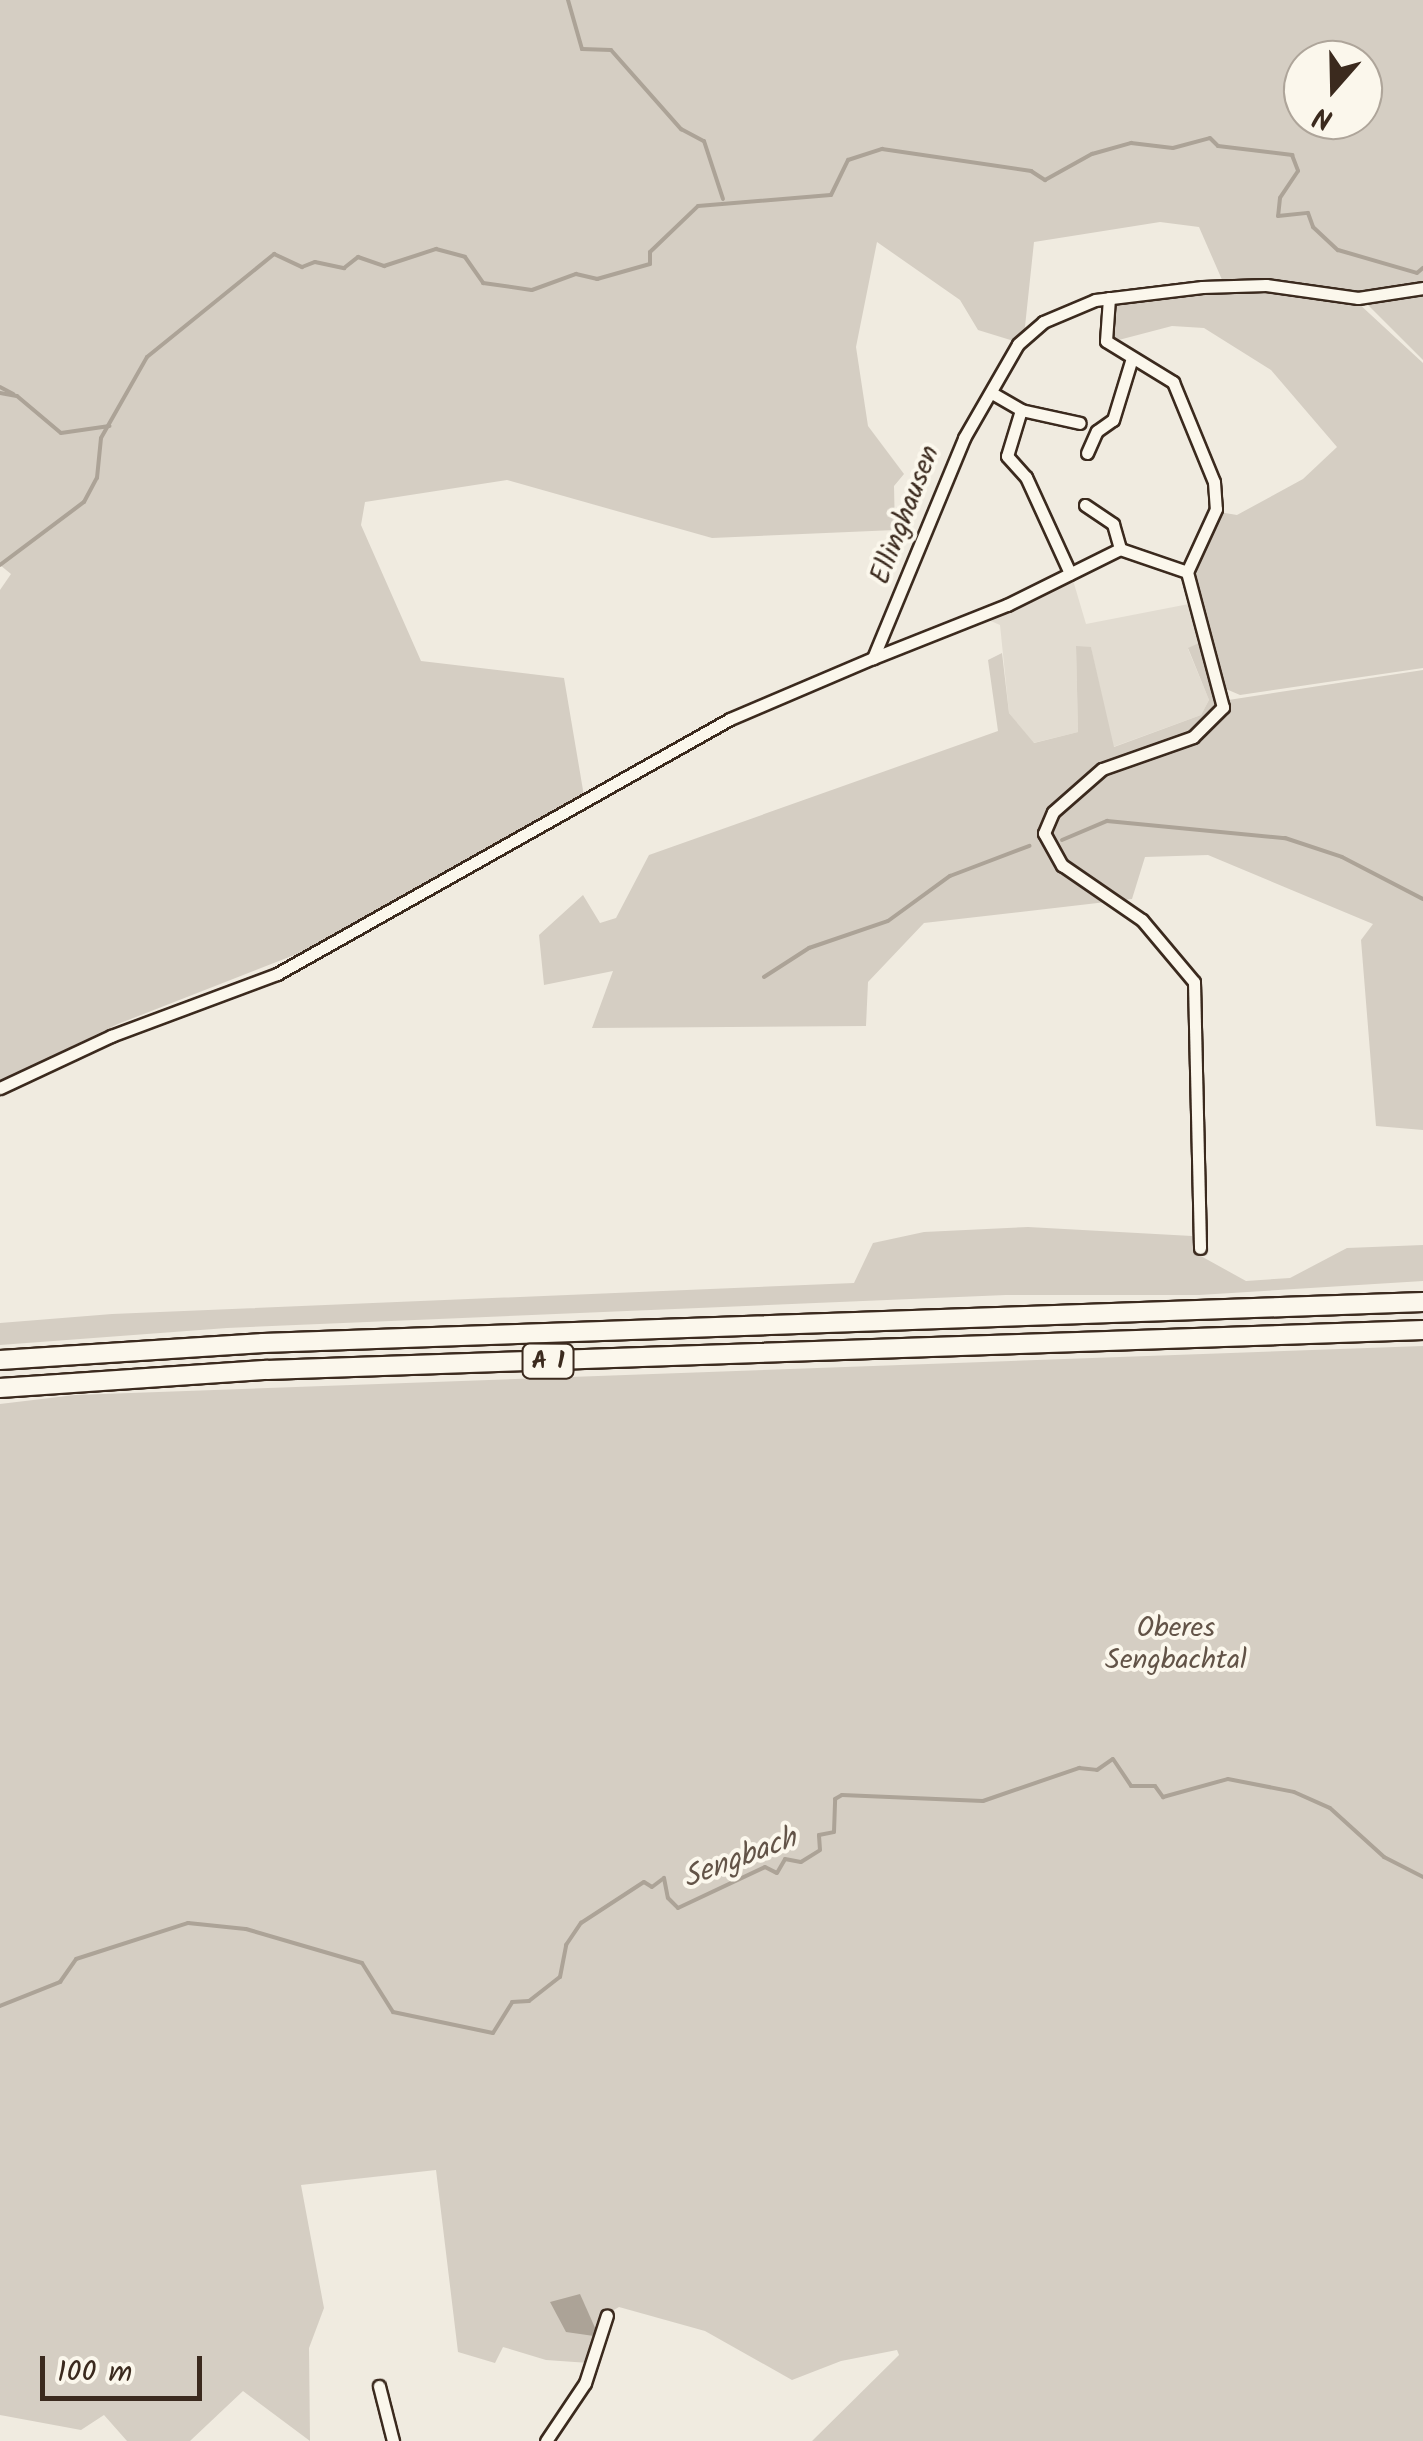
<!DOCTYPE html>
<style>
body{margin:0}
#map{position:relative;width:1423px;height:2441px;overflow:hidden;background:#f0ebe0;font-family:Kalam,sans-serif}
div>[style]{position:absolute}
.built>*{inset:0;background:#e2dcd1}
.green>*{inset:0;background:#d5cec3}
.water>*{inset:0;background:#aca397}
.stream>*{height:4px;margin:-2px;padding:0 2px;transform-origin:2px;border-radius:2px;background:#aca397}
.roads{filter:drop-shadow(2px 0 #3b2a1e) drop-shadow(-2px 0 #3b2a1e) drop-shadow(0 2px #3b2a1e) drop-shadow(0 -2px #3b2a1e)}
.minor>*{height:11px;margin:-5.5px;padding:0 5.5px;transform-origin:5.5px;border-radius:5.5px;background:#fbf7ec}
.highway>*{height:18px;margin:-9px;padding:0 9px;transform-origin:9px;border-radius:9px;background:#fbf7ec}
span{translate:-50% -50%;white-space:nowrap;text-align:center;line-height:1.15;-webkit-text-stroke:8px #fbf7ec;paint-order:stroke}
.shield-label span{padding:2px 8px;background:#fbf7ec;border:2px solid;border-radius:8px;-webkit-text-stroke-width:0}
.shield-label{font-size:25px;color:#3b2a1e;font-weight:700}
.street-label{font-size:28px;color:#3b2a1e}
.park-label{font-size:28px;color:#625347}
.water-label{font-size:30px;color:#635448;font-style:italic}
.north{position:absolute;left:1283px;top:40px;width:100px;height:100px;box-sizing:border-box;background:#fbf7ec;border:2px solid #aea59a;border-radius:50%;rotate:200deg;font-size:28px;font-weight:700;line-height:40px;text-align:center;color:#3b2a1e}
.north::after{content:'';display:block;margin:auto;width:35px;height:45px;background:#3b2a1e;clip-path:polygon(50% 0,100% 100%,50% 72%,0 100%)}
.scale{position:absolute;left:40px;top:2356px;width:162px;height:45px;box-sizing:border-box;border:5px solid #3b2a1e;border-top:0;padding-left:12px;font-size:30px;line-height:35px;white-space:nowrap;color:#3b2a1e;-webkit-text-stroke:8px #fbf7ec;paint-order:stroke}
</style>
<div id="map">
<div class="built">
<i style="clip-path:polygon(1070px 570px,1086px 624px,1194px 603px,1206px 640px,1188px 649px,1209px 700px,1201px 715px,1113px 747px,1091px 648px,1076px 647px,1078px 732px,1033px 743px,1009px 713px,1000px 625px,984px 618px)"></i>
</div>
<div class="green">
<i style="clip-path:polygon(evenodd,0 0,1423px 0,1423px 360px,1358px 295px,1223px 282px,1199px 227px,1160px 222px,1034px 242px,1024px 336px,1017px 342px,978px 330px,960px 300px,877px 242px,856px 347px,868px 426px,904px 474px,894px 486px,895px 530px,712px 538px,507px 480px,365px 502px,361px 525px,421px 661px,564px 678px,584px 796px,325px 943px,118px 1024px,0 1081px,0 590px,11px 574px,0 565px,0 0,1303px 60px,1363px 60px,1363px 120px,1303px 120px,1303px 60px)"></i>
<i style="clip-path:polygon(1254px 289px,1357px 302px,1423px 363px,1423px 668px,1240px 695px,1226px 689px,1192px 571px,1219px 512px,1237px 515px,1303px 479px,1337px 447px,1271px 370px,1204px 328px,1172px 326px,1111px 342px,1110px 311px,1118px 300px,1139px 296px)"></i>
<i style="clip-path:polygon(1206px 640px,1222px 701px,1423px 670px,1423px 1130px,1376px 1126px,1361px 940px,1373px 924px,1208px 855px,1145px 857px,1132px 899px,924px 923px,868px 982px,866px 1026px,592px 1028px,613px 971px,544px 985px,539px 935px,583px 895px,600px 923px,616px 918px,649px 855px,998px 731px,988px 660px,1002px 653px,1009px 713px,1034px 743px,1078px 732px,1076px 646px,1091px 647px,1114px 747px,1201px 715px,1209px 700px,1188px 648px)"></i>
<i style="clip-path:polygon(1028px 1227px,1192px 1236px,1199px 1255px,1246px 1281px,1290px 1278px,1347px 1248px,1423px 1245px,1423px 1281px,1199px 1295px,1006px 1295px,227px 1328px,0 1345px,0 1323px,112px 1314px,854px 1283px,873px 1243px,924px 1232px)"></i>
<i style="clip-path:polygon(1423px 1346px,1423px 2441px,812px 2441px,899px 2355px,897px 2350px,841px 2361px,792px 2380px,705px 2331px,619px 2307px,605px 2315px,589px 2363px,546px 2360px,503px 2347px,495px 2363px,458px 2352px,436px 2170px,301px 2185px,324px 2308px,309px 2348px,310px 2441px,243px 2391px,190px 2441px,127px 2441px,104px 2415px,81px 2430px,0 2415px,0 1404px,75px 1395px)"></i>
</div>
<div class="water">
<i style="clip-path:polygon(580px 2294px,596px 2330px,594px 2336px,566px 2332px,550px 2302px)"></i>
</div>
<div class="stream">
<i style="left:568px;top:0;width:51px;rotate:74.1deg"></i>
<i style="left:582px;top:49px;width:29px;rotate:2deg"></i>
<i style="left:611px;top:50px;width:106px;rotate:48.5deg"></i>
<i style="left:681px;top:129px;width:26px;rotate:28deg"></i>
<i style="left:704px;top:141px;width:61px;rotate:71.9deg"></i>
<i style="left:0;top:387px;width:15px;rotate:28deg"></i>
<i style="left:0;top:393px;width:17px;rotate:10deg"></i>
<i style="left:17px;top:396px;width:57px;rotate:40.1deg"></i>
<i style="left:61px;top:433px;width:49px;rotate:-8.1deg"></i>
<i style="left:0;top:565px;width:105px;rotate:-36.9deg"></i>
<i style="left:84px;top:502px;width:27px;rotate:-62deg"></i>
<i style="left:97px;top:478px;width:40px;rotate:-84.3deg"></i>
<i style="left:101px;top:438px;width:93px;rotate:-60.4deg"></i>
<i style="left:147px;top:357px;width:164px;rotate:-39deg"></i>
<i style="left:274px;top:254px;width:31px;rotate:25deg"></i>
<i style="left:302px;top:267px;width:14px;rotate:-21deg"></i>
<i style="left:315px;top:262px;width:30px;rotate:12deg"></i>
<i style="left:344px;top:268px;width:18px;rotate:-38deg"></i>
<i style="left:358px;top:257px;width:28px;rotate:19deg"></i>
<i style="left:384px;top:266px;width:55px;rotate:-18.1deg"></i>
<i style="left:436px;top:249px;width:30px;rotate:15deg"></i>
<i style="left:465px;top:257px;width:32px;rotate:55deg"></i>
<i style="left:483px;top:283px;width:49px;rotate:8.1deg"></i>
<i style="left:532px;top:290px;width:47px;rotate:-20deg"></i>
<i style="left:576px;top:274px;width:22px;rotate:13deg"></i>
<i style="left:597px;top:279px;width:55px;rotate:-15.8deg"></i>
<i style="left:650px;top:264px;width:12px;rotate:-90deg"></i>
<i style="left:650px;top:252px;width:66px;rotate:-43.8deg"></i>
<i style="left:698px;top:206px;width:133px;rotate:-4.7deg"></i>
<i style="left:831px;top:195px;width:39px;rotate:-64deg"></i>
<i style="left:848px;top:160px;width:36px;rotate:-18deg"></i>
<i style="left:882px;top:149px;width:151px;rotate:8.4deg"></i>
<i style="left:1031px;top:171px;width:17px;rotate:33deg"></i>
<i style="left:1045px;top:180px;width:54px;rotate:-29deg"></i>
<i style="left:1092px;top:154px;width:41px;rotate:-15.8deg"></i>
<i style="left:1131px;top:143px;width:42px;rotate:6.8deg"></i>
<i style="left:1173px;top:148px;width:38px;rotate:-15deg"></i>
<i style="left:1210px;top:138px;width:11px;rotate:45deg"></i>
<i style="left:1218px;top:146px;width:75px;rotate:6.9deg"></i>
<i style="left:1292px;top:155px;width:17px;rotate:69deg"></i>
<i style="left:1298px;top:171px;width:32px;rotate:124deg"></i>
<i style="left:1280px;top:198px;width:18px;rotate:96deg"></i>
<i style="left:1278px;top:216px;width:30px;rotate:-6deg"></i>
<i style="left:1308px;top:213px;width:15px;rotate:70deg"></i>
<i style="left:1313px;top:227px;width:34px;rotate:43deg"></i>
<i style="left:1338px;top:250px;width:82px;rotate:16.2deg"></i>
<i style="left:1417px;top:273px;width:8px;rotate:-40deg"></i>
<i style="left:1062px;top:840px;width:49px;rotate:-22.9deg"></i>
<i style="left:1107px;top:821px;width:179px;rotate:5.5deg"></i>
<i style="left:1285px;top:838px;width:60px;rotate:18.4deg"></i>
<i style="left:1342px;top:857px;width:91px;rotate:27.4deg"></i>
<i style="left:764px;top:977px;width:54px;rotate:-32.8deg"></i>
<i style="left:809px;top:948px;width:83px;rotate:-18.9deg"></i>
<i style="left:888px;top:921px;width:77px;rotate:-36deg"></i>
<i style="left:950px;top:876px;width:85px;rotate:-20.8deg"></i>
<i style="left:0;top:2006px;width:65px;rotate:-21.8deg"></i>
<i style="left:60px;top:1982px;width:28px;rotate:-55deg"></i>
<i style="left:76px;top:1959px;width:118px;rotate:-17.8deg"></i>
<i style="left:188px;top:1923px;width:58px;rotate:5.9deg"></i>
<i style="left:246px;top:1929px;width:121px;rotate:16.3deg"></i>
<i style="left:362px;top:1963px;width:58px;rotate:57.7deg"></i>
<i style="left:393px;top:2012px;width:102px;rotate:11.9deg"></i>
<i style="left:493px;top:2033px;width:36px;rotate:-58deg"></i>
<i style="left:512px;top:2002px;width:17px;rotate:-3deg"></i>
<i style="left:529px;top:2001px;width:39px;rotate:-38deg"></i>
<i style="left:560px;top:1977px;width:33px;rotate:-79deg"></i>
<i style="left:566px;top:1945px;width:27px;rotate:-56deg"></i>
<i style="left:581px;top:1923px;width:75px;rotate:-33.1deg"></i>
<i style="left:644px;top:1882px;width:9px;rotate:32deg"></i>
<i style="left:652px;top:1887px;width:15px;rotate:-37deg"></i>
<i style="left:664px;top:1878px;width:20px;rotate:79deg"></i>
<i style="left:668px;top:1898px;width:14px;rotate:45deg"></i>
<i style="left:678px;top:1908px;width:96px;rotate:-25.2deg"></i>
<i style="left:765px;top:1867px;width:13px;rotate:27deg"></i>
<i style="left:777px;top:1873px;width:16px;rotate:-60deg"></i>
<i style="left:785px;top:1859px;width:16px;rotate:11deg"></i>
<i style="left:801px;top:1862px;width:22px;rotate:-32deg"></i>
<i style="left:820px;top:1850px;width:15px;rotate:-94deg"></i>
<i style="left:819px;top:1835px;width:15px;rotate:-11deg"></i>
<i style="left:834px;top:1832px;width:33px;rotate:-88deg"></i>
<i style="left:835px;top:1799px;width:8px;rotate:-30deg"></i>
<i style="left:842px;top:1795px;width:141px;rotate:2.4deg"></i>
<i style="left:983px;top:1801px;width:102px;rotate:-19deg"></i>
<i style="left:1079px;top:1768px;width:18px;rotate:6deg"></i>
<i style="left:1097px;top:1770px;width:19px;rotate:-35deg"></i>
<i style="left:1113px;top:1759px;width:32px;rotate:56deg"></i>
<i style="left:1131px;top:1786px;width:24px"></i>
<i style="left:1155px;top:1786px;width:14px;rotate:54deg"></i>
<i style="left:1163px;top:1797px;width:67px;rotate:-15.5deg"></i>
<i style="left:1228px;top:1779px;width:67px;rotate:11.1deg"></i>
<i style="left:1294px;top:1792px;width:39px;rotate:24deg"></i>
<i style="left:1330px;top:1808px;width:73px;rotate:42.2deg"></i>
<i style="left:1384px;top:1857px;width:44px;rotate:27.1deg"></i>
</div>
<div class="roads">
<div class="minor">
<i style="left:1109px;top:298px;width:43px;rotate:94deg"></i>
<i style="left:1106px;top:341px;width:79px;rotate:31.5deg"></i>
<i style="left:1173px;top:382px;width:108px;rotate:67.7deg"></i>
<i style="left:1214px;top:482px;width:27px;rotate:86deg"></i>
<i style="left:1216px;top:509px;width:69px;rotate:114.7deg"></i>
<i style="left:1187px;top:572px;width:140px;rotate:75.1deg"></i>
<i style="left:1223px;top:707px;width:42px;rotate:135deg"></i>
<i style="left:1193px;top:737px;width:96px;rotate:160.6deg"></i>
<i style="left:1102px;top:769px;width:65px;rotate:138.7deg"></i>
<i style="left:1053px;top:812px;width:23px;rotate:113deg"></i>
<i style="left:1044px;top:833px;width:37px;rotate:61deg"></i>
<i style="left:1062px;top:865px;width:97px;rotate:34.5deg"></i>
<i style="left:1142px;top:920px;width:81px;rotate:50deg"></i>
<i style="left:1194px;top:982px;width:266px;rotate:88.7deg"></i>
<i style="left:992px;top:393px;width:34px;rotate:30deg"></i>
<i style="left:1021px;top:410px;width:60px;rotate:12.4deg"></i>
<i style="left:1021px;top:410px;width:48px;rotate:106.9deg"></i>
<i style="left:1007px;top:456px;width:28px;rotate:48deg"></i>
<i style="left:1026px;top:477px;width:106px;rotate:65.4deg"></i>
<i style="left:1087px;top:453px;width:24px;rotate:-66deg"></i>
<i style="left:1097px;top:431px;width:19px;rotate:-35deg"></i>
<i style="left:1113px;top:420px;width:65px;rotate:-73deg"></i>
<i style="left:1085px;top:505px;width:34px;rotate:34deg"></i>
<i style="left:1113px;top:524px;width:26px;rotate:74deg"></i>
<i style="left:873px;top:658px;width:144px;rotate:-21.6deg"></i>
<i style="left:1007px;top:605px;width:126px;rotate:-26.4deg"></i>
<i style="left:1120px;top:549px;width:71px;rotate:18.9deg"></i>
<i style="left:0;top:1088px;width:123px;rotate:-25.1deg"></i>
<i style="left:111px;top:1036px;width:177px;rotate:-20.5deg"></i>
<i style="left:277px;top:974px;width:520px;rotate:-29.38deg"></i>
<i style="left:730px;top:719px;width:155px;rotate:-23.1deg"></i>
<i style="left:873px;top:658px;width:238px;rotate:-67.5deg"></i>
<i style="left:964px;top:438px;width:108px;rotate:-60.1deg"></i>
<i style="left:1018px;top:344px;width:33px;rotate:-41deg"></i>
<i style="left:1043px;top:322px;width:56px;rotate:-22.9deg"></i>
<i style="left:1095px;top:300px;width:108px;rotate:-6.9deg"></i>
<i style="left:1202px;top:287px;width:64px;rotate:-1.8deg"></i>
<i style="left:1266px;top:285px;width:93px;rotate:8deg"></i>
<i style="left:1358px;top:298px;width:66px;rotate:-8.7deg"></i>
<i style="left:379px;top:2386px;width:57px;rotate:75.7deg"></i>
<i style="left:546px;top:2441px;width:70px;rotate:-56.1deg"></i>
<i style="left:585px;top:2383px;width:71px;rotate:-72.1deg"></i>
</div>
<div class="highway">
<i style="left:0;top:1360px;width:264px;rotate:-3.7deg"></i>
<i style="left:263px;top:1343px;width:1161px;rotate:-2.02deg"></i>
<i style="left:0;top:1388px;width:268px;rotate:-3.9deg"></i>
<i style="left:267px;top:1370px;width:1157px;rotate:-1.98deg"></i>
</div>
</div>
<div class="shield-label">
<span style="left:548px;top:1361px">A 1</span>
</div>
<div class="street-label">
<span style="left:906px;top:515px;rotate:-69deg">Ellinghausen</span>
</div>
<div class="park-label">
<span style="left:1176px;top:1645px">Oberes<br>Sengbachtal</span>
</div>
<div class="water-label">
<span style="left:740px;top:1859px;rotate:-21deg">Sengbach</span>
</div>
<div class="north">N</div>
<div class="scale">100 m</div>
</div>
